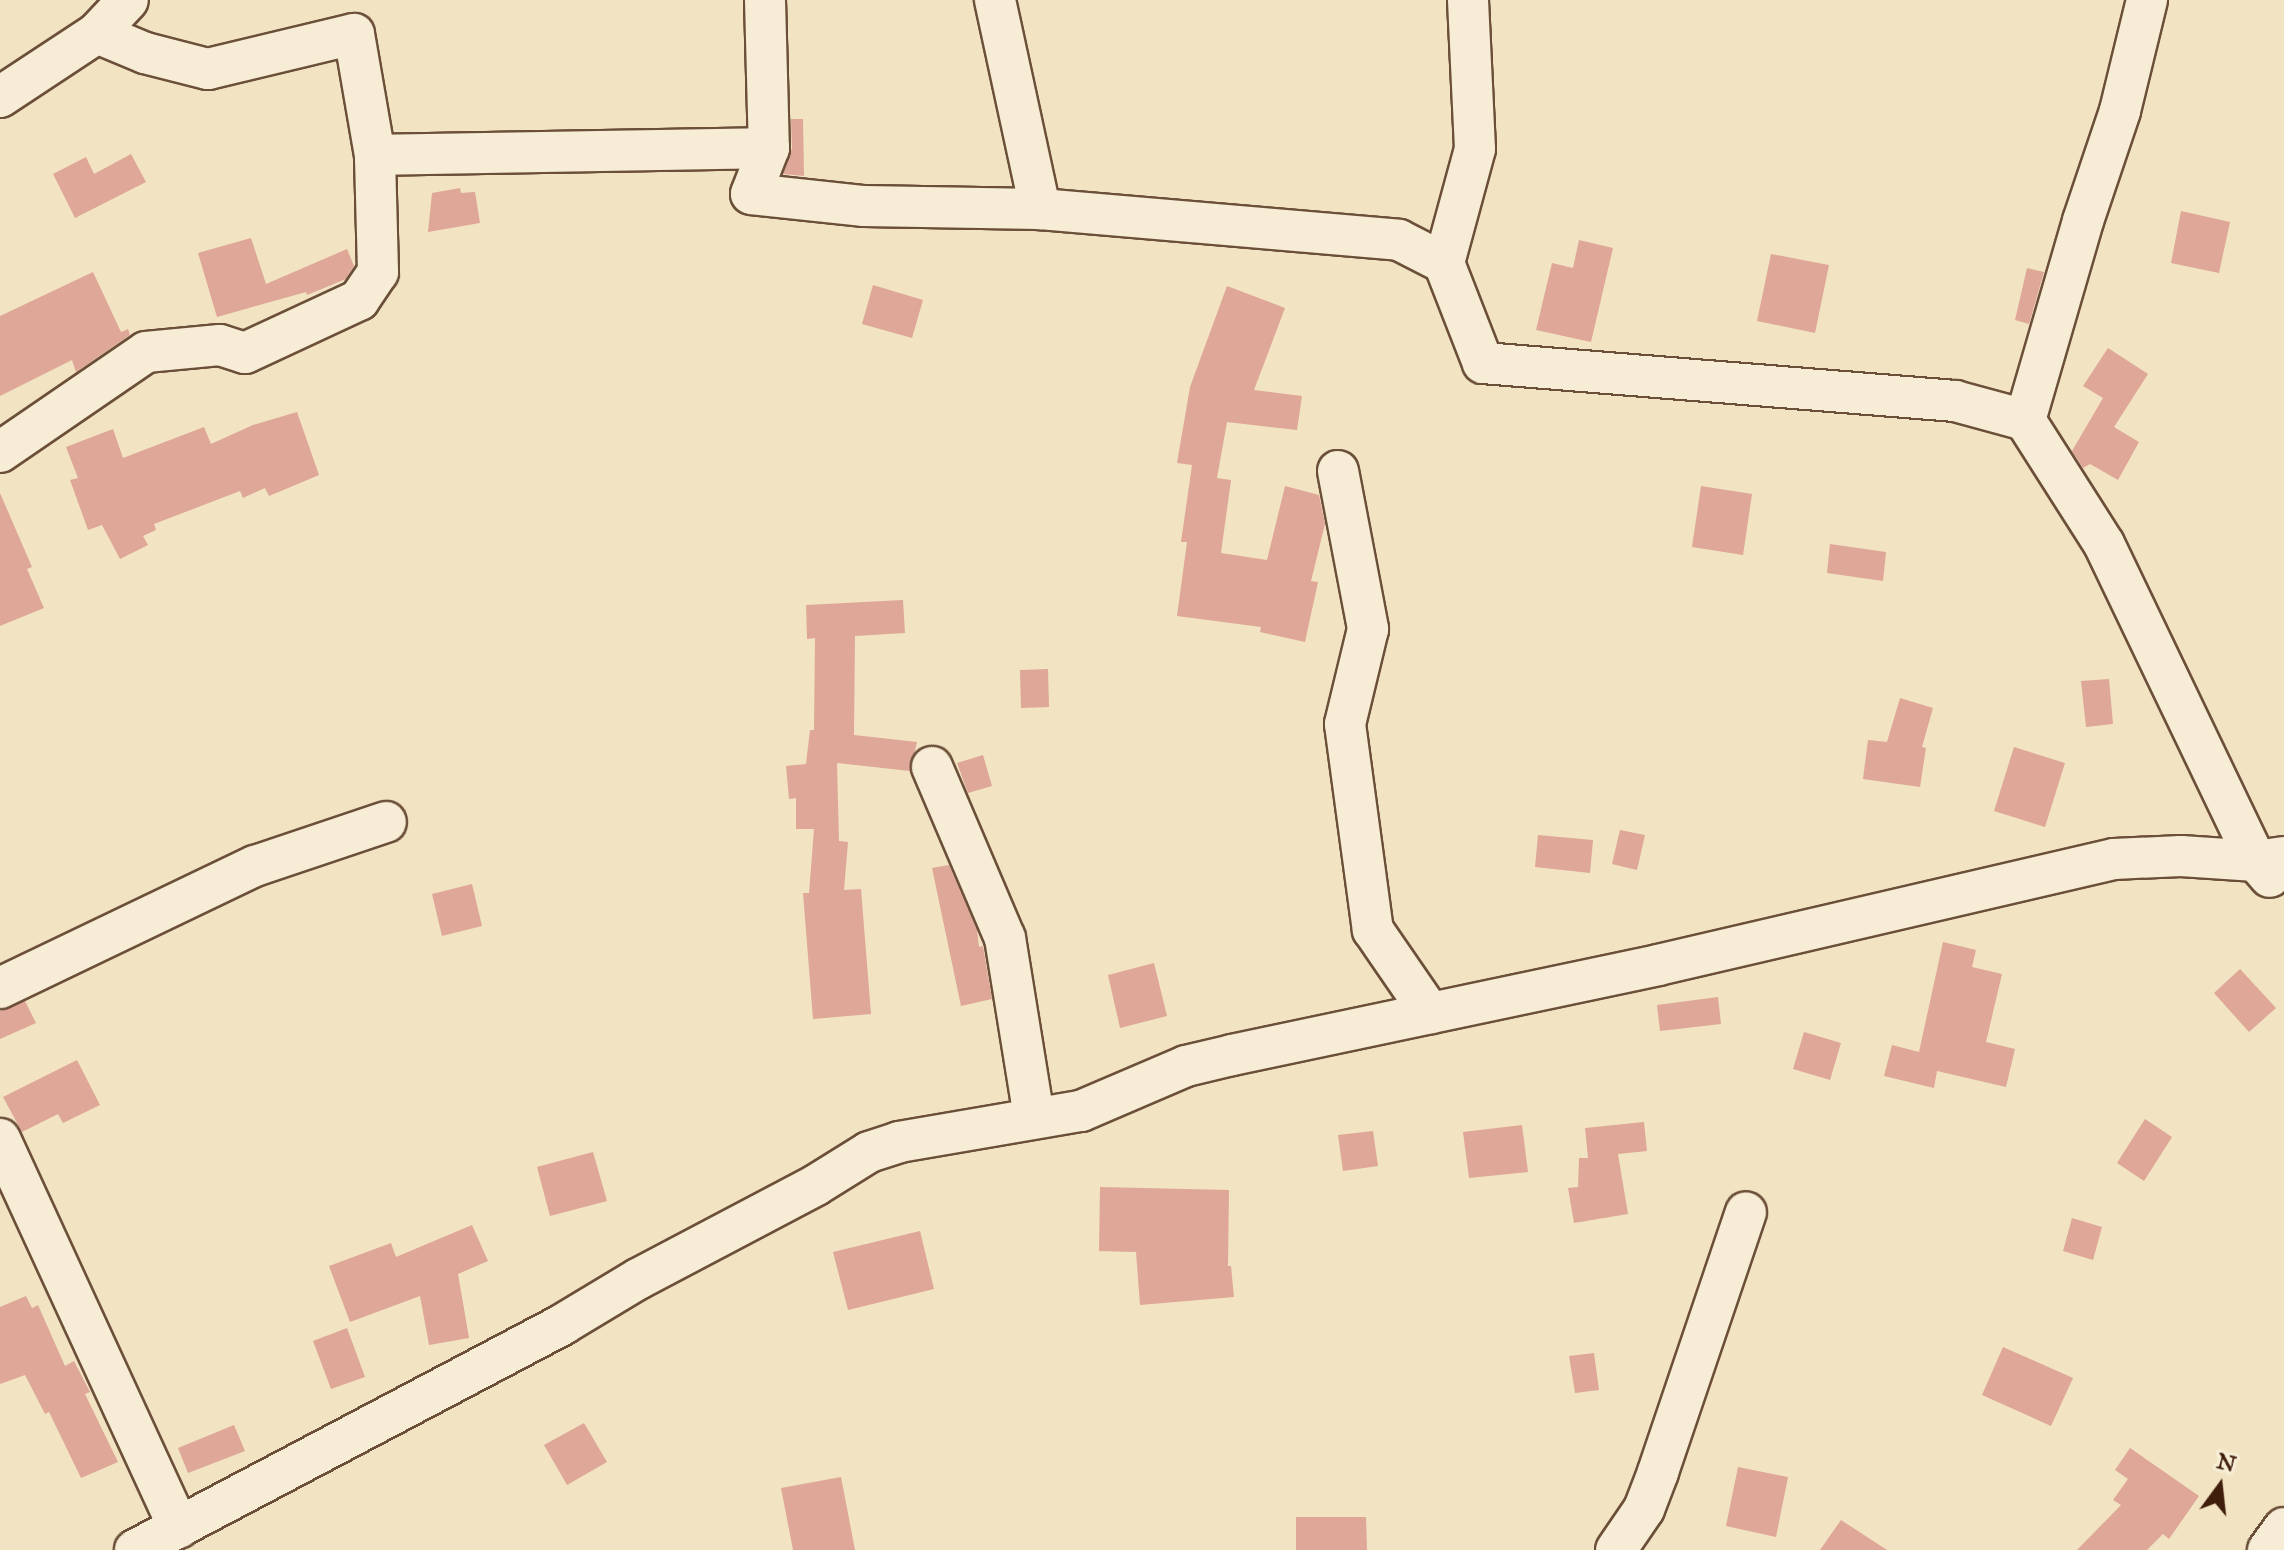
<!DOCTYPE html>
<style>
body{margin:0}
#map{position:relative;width:2284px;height:1550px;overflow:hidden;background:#f2e3c2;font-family:"IM FELL Great Primer",serif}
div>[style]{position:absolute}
.building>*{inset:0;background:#dea797}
.roads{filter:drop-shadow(2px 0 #6c4f39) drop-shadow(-2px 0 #6c4f39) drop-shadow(0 2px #6c4f39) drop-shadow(0 -2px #6c4f39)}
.minor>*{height:40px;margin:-20px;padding:0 20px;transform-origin:20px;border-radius:20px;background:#f7edd7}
span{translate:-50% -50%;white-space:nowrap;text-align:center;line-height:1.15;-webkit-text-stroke:8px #f7edd7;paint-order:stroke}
.north{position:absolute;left:2180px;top:1446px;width:80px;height:80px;-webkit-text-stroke:6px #f7edd7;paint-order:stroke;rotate:15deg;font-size:22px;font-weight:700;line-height:32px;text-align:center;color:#3f1e0b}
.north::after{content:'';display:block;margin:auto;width:28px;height:36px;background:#3f1e0b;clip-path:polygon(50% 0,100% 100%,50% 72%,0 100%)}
</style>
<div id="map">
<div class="building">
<i style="clip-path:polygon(791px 119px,803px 119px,804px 176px,783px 174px,792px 148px)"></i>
<i style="clip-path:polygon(131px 154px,146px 182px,75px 218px,53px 174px,86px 157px,94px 174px)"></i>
<i style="clip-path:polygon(460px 188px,461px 193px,475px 192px,480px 223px,428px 232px,432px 193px)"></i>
<i style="clip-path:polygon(2181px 211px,2230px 222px,2219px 273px,2171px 263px)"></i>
<i style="clip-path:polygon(251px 238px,266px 284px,347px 249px,354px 266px,346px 279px,307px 295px,306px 292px,217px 317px,198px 253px)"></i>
<i style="clip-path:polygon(1579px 240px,1613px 248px,1591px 342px,1536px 330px,1552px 263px,1573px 268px)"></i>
<i style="clip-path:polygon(1771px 254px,1829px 265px,1815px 333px,1757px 321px)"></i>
<i style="clip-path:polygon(2027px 268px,2044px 272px,2029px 324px,2015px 320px)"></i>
<i style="clip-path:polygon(93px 272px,121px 332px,128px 329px,130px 335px,76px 372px,72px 360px,0 396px,0 316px)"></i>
<i style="clip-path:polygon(873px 285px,923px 300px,912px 338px,862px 324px)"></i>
<i style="clip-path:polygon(1227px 286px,1285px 308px,1254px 390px,1302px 396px,1297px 430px,1227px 422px,1217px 478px,1231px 480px,1221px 553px,1267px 560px,1285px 486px,1319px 495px,1325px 524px,1311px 581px,1318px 582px,1305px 642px,1260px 632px,1261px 627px,1177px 616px,1187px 542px,1181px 542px,1192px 465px,1177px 463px,1190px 387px)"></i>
<i style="clip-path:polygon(2108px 348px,2148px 374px,2114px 427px,2139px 442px,2118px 480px,2090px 464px,2083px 468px,2072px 451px,2103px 398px,2083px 386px)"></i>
<i style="clip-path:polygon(297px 412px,319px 475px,269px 496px,265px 488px,243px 498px,240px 491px,154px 524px,156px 530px,143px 536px,148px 545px,120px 559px,102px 525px,88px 530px,70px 480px,78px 478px,66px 447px,113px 429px,123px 458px,204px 427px,211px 444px,253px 425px)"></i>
<i style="clip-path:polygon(1701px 486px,1752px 494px,1743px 555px,1692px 547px)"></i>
<i style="clip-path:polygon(0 493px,32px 567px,27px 569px,44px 608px,0 626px)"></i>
<i style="clip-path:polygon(1830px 544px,1886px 552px,1883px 581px,1827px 573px)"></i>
<i style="clip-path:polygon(903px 600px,905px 633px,855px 636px,854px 735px,917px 742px,910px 771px,837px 763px,839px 841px,848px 842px,844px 890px,861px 889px,871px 1014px,813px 1019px,803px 893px,809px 893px,814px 829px,796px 829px,796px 798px,789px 799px,786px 766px,806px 764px,810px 730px,814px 730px,815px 638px,807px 639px,806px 605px)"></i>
<i style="clip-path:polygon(1048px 669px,1049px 707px,1021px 708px,1020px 670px)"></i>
<i style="clip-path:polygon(2109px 679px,2113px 724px,2086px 727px,2081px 681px)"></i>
<i style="clip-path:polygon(1900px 698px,1933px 708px,1922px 747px,1926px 748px,1920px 787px,1863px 779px,1868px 740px,1887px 742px)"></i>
<i style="clip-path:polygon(2014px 747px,2065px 763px,2045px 827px,1994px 811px)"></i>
<i style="clip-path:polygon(983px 755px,992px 786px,968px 793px,957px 763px)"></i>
<i style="clip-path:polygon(1620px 830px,1645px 835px,1637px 870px,1612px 864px)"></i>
<i style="clip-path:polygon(1538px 835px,1593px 840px,1590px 873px,1535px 867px)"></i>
<i style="clip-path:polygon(949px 865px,977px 930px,979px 947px,983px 946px,992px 999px,961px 1006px,932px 868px)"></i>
<i style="clip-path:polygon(472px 884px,482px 926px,442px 936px,432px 894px)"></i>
<i style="clip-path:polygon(1943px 942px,1976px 950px,1972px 967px,2002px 974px,1986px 1042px,2015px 1049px,2006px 1087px,1937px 1071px,1934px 1088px,1884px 1076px,1892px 1045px,1919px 1052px)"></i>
<i style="clip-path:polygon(1154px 963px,1167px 1016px,1120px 1028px,1108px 975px)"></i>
<i style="clip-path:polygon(2240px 969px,2276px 1008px,2249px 1032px,2214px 993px)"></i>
<i style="clip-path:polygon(1718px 997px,1721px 1024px,1660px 1031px,1657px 1005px)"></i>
<i style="clip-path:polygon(25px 1001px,36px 1023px,0 1039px,0 1011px)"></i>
<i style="clip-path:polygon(1804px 1032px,1841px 1043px,1830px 1080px,1793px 1069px)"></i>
<i style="clip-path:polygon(77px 1060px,100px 1105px,63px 1123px,58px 1114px,22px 1132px,3px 1097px)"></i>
<i style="clip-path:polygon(2145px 1119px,2172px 1137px,2144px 1181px,2117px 1163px)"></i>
<i style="clip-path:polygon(1644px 1122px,1647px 1151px,1618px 1154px,1628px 1214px,1574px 1223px,1568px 1188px,1578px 1187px,1579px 1158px,1588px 1158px,1585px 1128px)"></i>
<i style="clip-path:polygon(1522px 1125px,1528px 1172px,1469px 1178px,1463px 1132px)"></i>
<i style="clip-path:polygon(1373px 1131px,1378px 1166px,1343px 1171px,1338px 1135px)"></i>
<i style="clip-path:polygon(593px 1152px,607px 1201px,550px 1216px,537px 1167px)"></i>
<i style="clip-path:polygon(1100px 1187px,1229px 1190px,1228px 1266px,1231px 1266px,1234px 1297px,1140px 1305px,1136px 1252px,1099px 1251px)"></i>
<i style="clip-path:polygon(2072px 1218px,2102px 1227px,2093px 1260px,2063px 1251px)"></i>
<i style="clip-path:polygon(472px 1225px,488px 1261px,458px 1274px,469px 1338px,429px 1345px,420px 1296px,350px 1322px,329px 1266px,391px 1243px,396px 1257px)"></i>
<i style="clip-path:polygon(920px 1231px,934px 1289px,848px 1310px,833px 1252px)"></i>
<i style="clip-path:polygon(26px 1296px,32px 1308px,38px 1305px,65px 1366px,74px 1361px,90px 1392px,85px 1394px,118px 1462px,81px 1478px,49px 1412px,45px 1414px,25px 1375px,0 1384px,0 1307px)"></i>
<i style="clip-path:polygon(347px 1328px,365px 1377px,331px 1389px,313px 1341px)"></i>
<i style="clip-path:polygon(2003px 1347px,2073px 1378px,2051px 1426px,1982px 1395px)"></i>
<i style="clip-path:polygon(1594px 1353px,1599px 1390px,1575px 1393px,1569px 1356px)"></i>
<i style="clip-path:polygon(584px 1423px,607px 1462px,567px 1485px,544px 1445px)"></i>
<i style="clip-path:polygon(234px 1425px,245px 1451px,188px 1473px,178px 1448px)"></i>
<i style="clip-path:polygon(2130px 1448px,2199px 1496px,2169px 1539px,2163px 1534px,2147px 1550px,2077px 1550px,2121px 1505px,2113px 1500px,2128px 1479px,2115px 1470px)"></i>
<i style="clip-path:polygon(1738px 1467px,1788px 1477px,1776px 1537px,1726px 1526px)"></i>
<i style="clip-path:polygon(841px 1477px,855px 1550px,793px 1550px,781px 1488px)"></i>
<i style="clip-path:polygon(1296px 1517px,1366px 1517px,1367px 1550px,1296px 1550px)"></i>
<i style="clip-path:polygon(1841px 1520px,1887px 1550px,1820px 1550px)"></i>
</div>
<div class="roads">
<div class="minor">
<i style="left:765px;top:0;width:148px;rotate:88.5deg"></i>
<i style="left:769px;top:148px;width:49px;rotate:111.4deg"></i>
<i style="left:751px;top:194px;width:114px;rotate:6.1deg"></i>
<i style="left:864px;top:206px;width:176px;rotate:1deg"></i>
<i style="left:1040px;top:209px;width:360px;rotate:4.9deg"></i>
<i style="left:1399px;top:240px;width:51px;rotate:27.1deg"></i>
<i style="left:1444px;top:263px;width:107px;rotate:68.7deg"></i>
<i style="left:1483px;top:363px;width:474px;rotate:4.6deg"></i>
<i style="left:1955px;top:401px;width:73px;rotate:15.2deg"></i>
<i style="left:995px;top:0;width:214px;rotate:77.8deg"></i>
<i style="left:2147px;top:0;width:114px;rotate:103.7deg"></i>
<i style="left:2120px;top:111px;width:116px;rotate:108.6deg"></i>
<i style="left:2083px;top:221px;width:207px;rotate:106.2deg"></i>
<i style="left:2025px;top:420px;width:147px;rotate:57.5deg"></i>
<i style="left:2104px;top:544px;width:352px;rotate:64.4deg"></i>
<i style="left:2256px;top:861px;width:21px;rotate:49deg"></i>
<i style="left:97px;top:33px;width:52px;rotate:22.6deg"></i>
<i style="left:145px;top:53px;width:65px;rotate:14.3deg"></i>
<i style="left:208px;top:69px;width:150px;rotate:-13.5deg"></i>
<i style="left:354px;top:34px;width:123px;rotate:80.2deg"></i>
<i style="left:375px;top:155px;width:394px;rotate:-1deg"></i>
<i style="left:0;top:97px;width:116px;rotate:-33.4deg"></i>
<i style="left:97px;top:33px;width:45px;rotate:-46.8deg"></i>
<i style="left:1444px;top:263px;width:118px;rotate:-74.8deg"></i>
<i style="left:1475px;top:149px;width:149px;rotate:-92.7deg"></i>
<i style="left:0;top:452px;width:177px;rotate:-34.4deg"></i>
<i style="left:146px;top:352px;width:74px;rotate:-5.4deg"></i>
<i style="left:220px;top:345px;width:26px;rotate:18deg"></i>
<i style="left:245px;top:353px;width:126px;rotate:-24.9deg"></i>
<i style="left:359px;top:300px;width:34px;rotate:-56deg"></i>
<i style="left:378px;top:272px;width:117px;rotate:-91.5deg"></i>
<i style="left:1338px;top:471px;width:161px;rotate:79.2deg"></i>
<i style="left:1368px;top:629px;width:98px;rotate:103.6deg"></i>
<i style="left:1345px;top:724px;width:208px;rotate:82.3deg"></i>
<i style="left:1373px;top:930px;width:101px;rotate:55.5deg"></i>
<i style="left:932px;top:767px;width:186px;rotate:66.9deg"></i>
<i style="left:1005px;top:938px;width:182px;rotate:80.8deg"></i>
<i style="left:0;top:988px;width:283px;rotate:-25.6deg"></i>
<i style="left:255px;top:866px;width:138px;rotate:-18.6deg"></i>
<i style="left:0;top:1139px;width:428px;rotate:65.3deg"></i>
<i style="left:135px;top:1550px;width:484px;rotate:-27.8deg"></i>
<i style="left:563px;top:1324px;width:87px;rotate:-31deg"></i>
<i style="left:638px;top:1279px;width:201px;rotate:-27.8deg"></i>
<i style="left:816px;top:1185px;width:62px;rotate:-31.9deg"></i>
<i style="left:869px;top:1152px;width:32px;rotate:-18deg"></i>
<i style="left:899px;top:1142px;width:185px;rotate:-9.7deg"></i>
<i style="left:1081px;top:1111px;width:114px;rotate:-23.2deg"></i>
<i style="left:1186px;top:1066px;width:47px;rotate:-13.4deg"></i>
<i style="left:1232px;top:1055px;width:435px;rotate:-11.9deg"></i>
<i style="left:1658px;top:965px;width:468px;rotate:-13.1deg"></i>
<i style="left:2114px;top:859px;width:67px;rotate:-2.6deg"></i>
<i style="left:2181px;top:856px;width:75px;rotate:3.8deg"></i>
<i style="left:2256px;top:861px;width:28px;rotate:-8deg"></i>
<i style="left:1616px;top:1550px;width:50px;rotate:-55.7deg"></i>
<i style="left:1644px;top:1509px;width:40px;rotate:-69deg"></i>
<i style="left:1658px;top:1472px;width:274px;rotate:-71.3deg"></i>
<i style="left:2268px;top:1550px;width:27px;rotate:-54deg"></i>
</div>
</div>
<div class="north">N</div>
</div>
